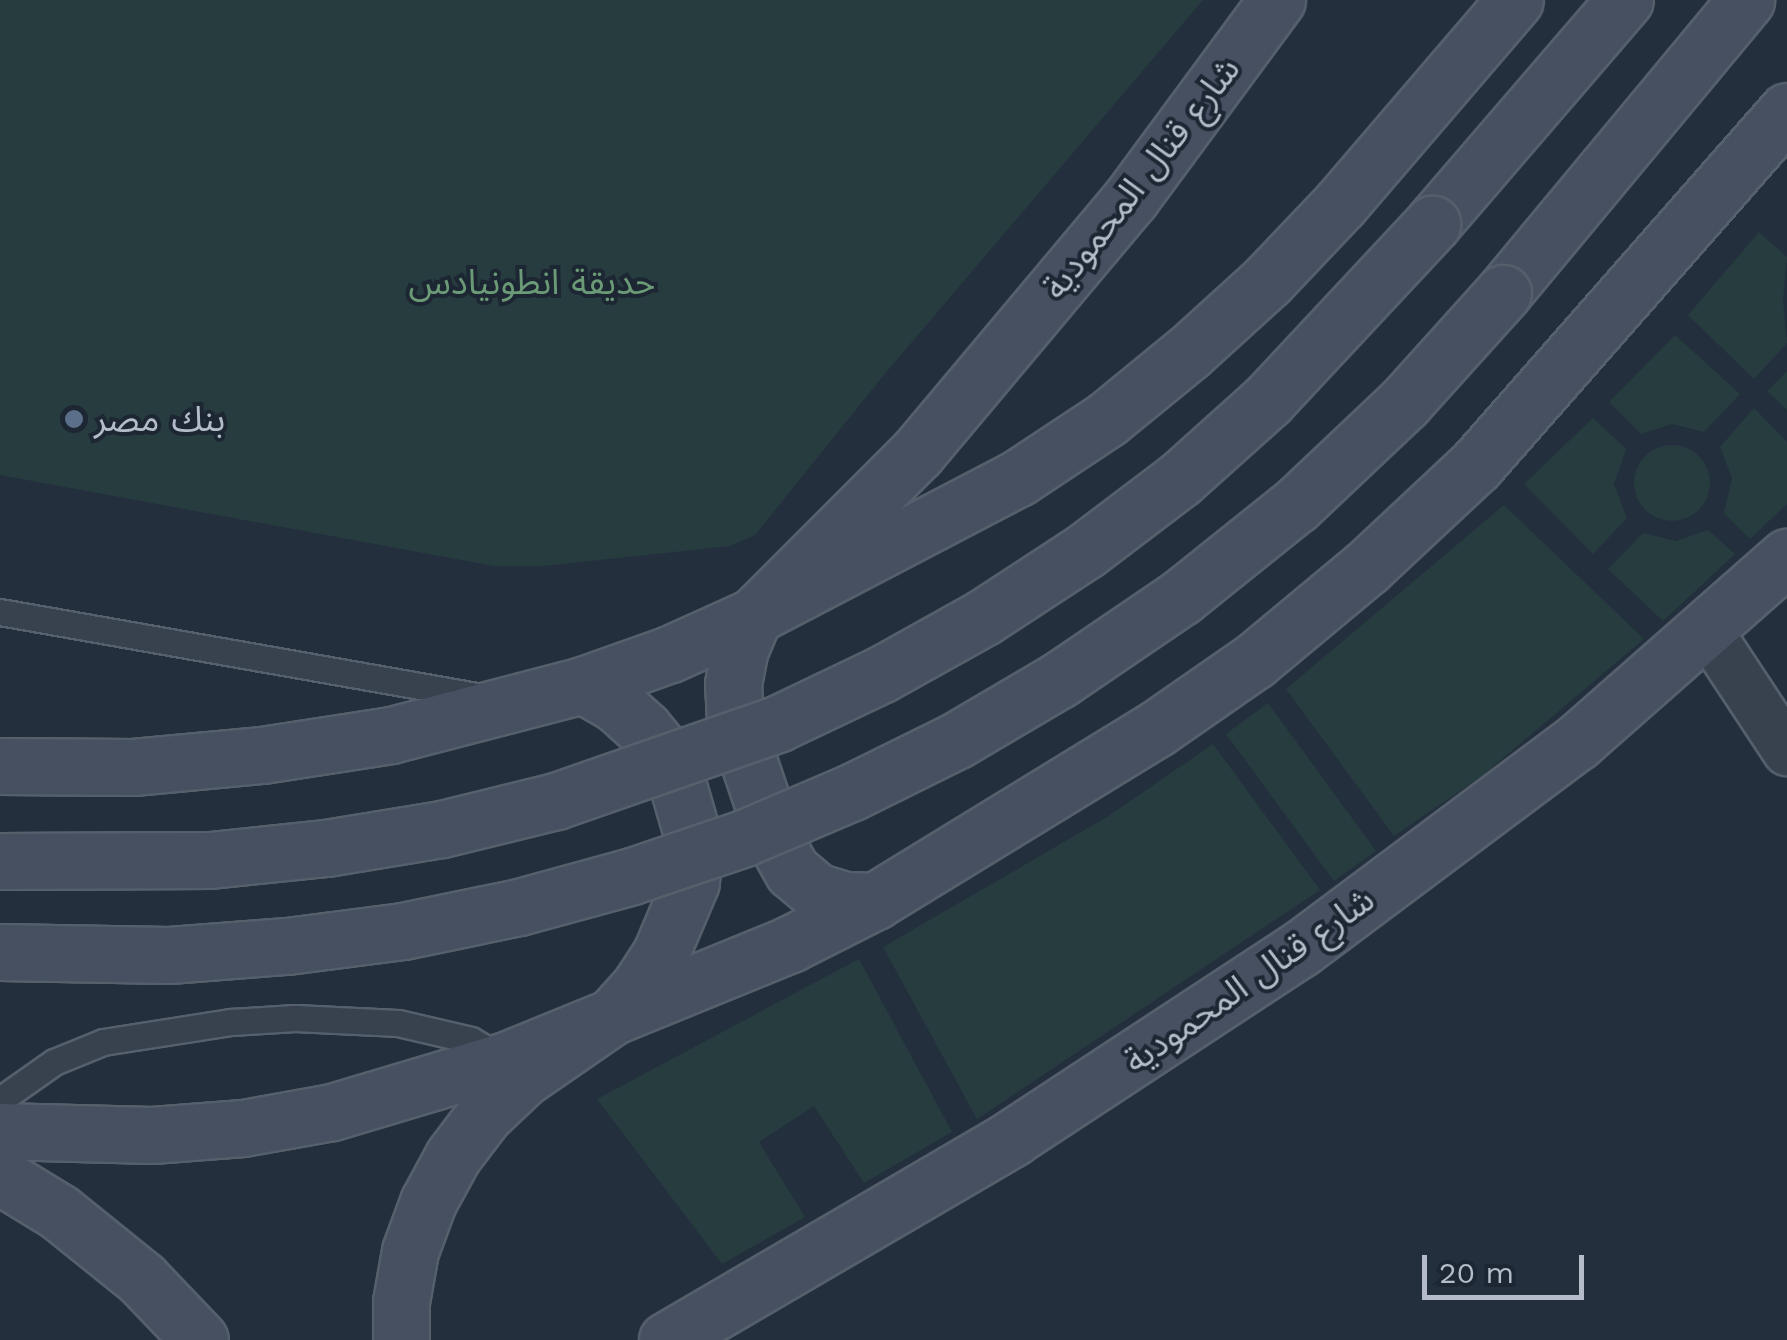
<!DOCTYPE html>
<meta charset="utf-8">
<style>
body{margin:0}
#map{position:relative;width:1787px;height:1340px;overflow:hidden;background:#242f3e;font-family:"Work Sans","Noto Sans Arabic",sans-serif}
div>[style]{position:absolute}
.green>*{inset:0;background:#263c3f}
.round{border-radius:50%}
.roads{filter:drop-shadow(2px 0 #565f6c) drop-shadow(-2px 0 #565f6c) drop-shadow(0 2px #565f6c) drop-shadow(0 -2px #565f6c)}
.service>*{height:25px;margin:-12.5px;padding:0 12.5px;transform-origin:12.5px;border-radius:12.5px;background:#38414e}
.minor>*{height:48px;margin:-24px;padding:0 24px;transform-origin:24px;border-radius:24px;background:#38414e}
.secondary>*{height:55px;margin:-27.5px;padding:0 27.5px;transform-origin:27.5px;border-radius:27.5px;background:#465061}
.bridges{filter:drop-shadow(2px 0 #565f6c) drop-shadow(-2px 0 #565f6c) drop-shadow(0 2px #565f6c) drop-shadow(0 -2px #565f6c)}
.secondary-bridge>*{height:55px;margin:-27.5px;padding:0 27.5px;transform-origin:27.5px;border-radius:27.5px;background:#465061}
.dots>*{width:28px;height:28px;translate:-50% -50%;box-sizing:border-box;border:5px solid #1d2633;border-radius:50%}
span{translate:-50% -50%;white-space:nowrap;text-align:center;line-height:1.15;-webkit-text-stroke:8px #1d2633;paint-order:stroke}
.street-label{font-size:35px;color:#b4bcc9}
.park-label{font-size:35px;color:#6b9a76}
.poi-label{font-size:35px;color:#b4bcc9}
.left{translate:0 -50%;text-align:left}
.scale{position:absolute;left:1422px;top:1255px;width:162px;height:45px;box-sizing:border-box;border:5px solid #b4bcc9;border-top:0;padding-left:12px;font-size:30px;line-height:35px;white-space:nowrap;color:#b4bcc9;-webkit-text-stroke:8px #1d2633;paint-order:stroke}
</style>
<div id="map">
<div class="green">
<i style="clip-path:polygon(0 0,1203px 0,883px 376px,755px 535px,730px 546px,544px 566px,494px 566px,0 475px)"></i>
<i style="clip-path:polygon(1759px 232px,1787px 257px,1783px 300px,1787px 343px,1754px 379px,1688px 315px)"></i>
<i style="clip-path:polygon(1675px 335px,1740px 394px,1704px 432px,1672px 424px,1641px 434px,1609px 402px)"></i>
<i style="clip-path:polygon(1787px 371px,1787px 410px,1767px 391px)"></i>
<i style="clip-path:polygon(1754px 408px,1787px 442px,1787px 504px,1750px 539px,1724px 513px,1732px 478px,1720px 447px)"></i>
<i style="clip-path:polygon(1593px 418px,1626px 449px,1614px 484px,1627px 518px,1593px 554px,1524px 484px)"></i>
<i class="round" style="left:1634px;top:445px;width:76px;height:76px"></i>
<i style="clip-path:polygon(1504px 505px,1644px 639px,1482px 776px,1394px 836px,1286px 689px)"></i>
<i style="clip-path:polygon(1708px 530px,1735px 554px,1663px 621px,1608px 569px,1643px 533px,1676px 541px)"></i>
<i style="clip-path:polygon(1268px 703px,1376px 851px,1334px 881px,1226px 734px)"></i>
<i style="clip-path:polygon(1213px 744px,1320px 890px,977px 1119px,883px 947px,1107px 817px)"></i>
<i style="clip-path:polygon(859px 959px,952px 1132px,864px 1183px,814px 1106px,759px 1142px,805px 1217px,722px 1264px,597px 1099px)"></i>
</div>
<div class="roads">
<div class="service">
<i style="left:0;top:612px;width:490px;rotate:10deg"></i>
<i style="left:0;top:1100px;width:66px;rotate:-35.1deg"></i>
<i style="left:54px;top:1062px;width:53px;rotate:-22.2deg"></i>
<i style="left:103px;top:1042px;width:130px;rotate:-8.9deg"></i>
<i style="left:231px;top:1022px;width:64px;rotate:-3.6deg"></i>
<i style="left:295px;top:1018px;width:103px;rotate:2.8deg"></i>
<i style="left:398px;top:1023px;width:75px;rotate:13.1deg"></i>
<i style="left:471px;top:1040px;width:34px;rotate:30deg"></i>
</div>
<div class="minor">
<i style="left:1708px;top:631px;width:144px;rotate:56.6deg"></i>
</div>
<div class="secondary">
<i style="left:1432px;top:224px;width:296px;rotate:-49.3deg"></i>
<i style="left:1503px;top:293px;width:381px;rotate:-50.3deg"></i>
<i style="left:0;top:766px;width:133px;rotate:0.4deg"></i>
<i style="left:133px;top:767px;width:130px;rotate:-5.3deg"></i>
<i style="left:262px;top:755px;width:131px;rotate:-8.8deg"></i>
<i style="left:391px;top:735px;width:198px;rotate:-14.6deg"></i>
<i style="left:583px;top:685px;width:92px;rotate:-19.6deg"></i>
<i style="left:670px;top:654px;width:92px;rotate:-24.3deg"></i>
<i style="left:754px;top:616px;width:298px;rotate:-27.6deg"></i>
<i style="left:1018px;top:478px;width:107px;rotate:-33.5deg"></i>
<i style="left:1107px;top:419px;width:106px;rotate:-39.3deg"></i>
<i style="left:1189px;top:352px;width:107px;rotate:-42.3deg"></i>
<i style="left:1268px;top:280px;width:106px;rotate:-46.5deg"></i>
<i style="left:1341px;top:203px;width:267px;rotate:-49.4deg"></i>
<i style="left:875px;top:901px;width:30px;rotate:-178deg"></i>
<i style="left:845px;top:900px;width:30px;rotate:-163deg"></i>
<i style="left:816px;top:891px;width:31px;rotate:-140deg"></i>
<i style="left:792px;top:871px;width:35px;rotate:-119deg"></i>
<i style="left:775px;top:840px;width:126px;rotate:-108.6deg"></i>
<i style="left:735px;top:721px;width:37px;rotate:-93deg"></i>
<i style="left:733px;top:684px;width:36px;rotate:-79deg"></i>
<i style="left:740px;top:649px;width:36px;rotate:-67deg"></i>
<i style="left:754px;top:616px;width:231px;rotate:-45deg"></i>
<i style="left:917px;top:453px;width:333px;rotate:-50deg"></i>
<i style="left:1131px;top:198px;width:246px;rotate:-53.6deg"></i>
<i style="left:0;top:1131px;width:152px;rotate:1.5deg"></i>
<i style="left:152px;top:1135px;width:91px;rotate:-4.4deg"></i>
<i style="left:243px;top:1128px;width:90px;rotate:-10.2deg"></i>
<i style="left:332px;top:1112px;width:182px;rotate:-16.6deg"></i>
<i style="left:506px;top:1060px;width:307px;rotate:-22.2deg"></i>
<i style="left:790px;top:944px;width:95px;rotate:-26.8deg"></i>
<i style="left:875px;top:901px;width:329px;rotate:-31.5deg"></i>
<i style="left:1156px;top:729px;width:119px;rotate:-34.8deg"></i>
<i style="left:1254px;top:661px;width:147px;rotate:-39.8deg"></i>
<i style="left:1367px;top:567px;width:149px;rotate:-43.1deg"></i>
<i style="left:1476px;top:465px;width:471px;rotate:-48.7deg"></i>
<i style="left:0;top:1176px;width:69px;rotate:31.4deg"></i>
<i style="left:59px;top:1212px;width:107px;rotate:38.9deg"></i>
<i style="left:142px;top:1279px;width:84px;rotate:46.4deg"></i>
<i style="left:401px;top:1340px;width:38px;rotate:-90deg"></i>
<i style="left:401px;top:1302px;width:52px;rotate:-80deg"></i>
<i style="left:410px;top:1251px;width:52px;rotate:-69.8deg"></i>
<i style="left:428px;top:1202px;width:52px;rotate:-61.5deg"></i>
<i style="left:453px;top:1156px;width:51px;rotate:-52.9deg"></i>
<i style="left:484px;top:1115px;width:52px;rotate:-43.5deg"></i>
<i style="left:522px;top:1079px;width:111px;rotate:-34.7deg"></i>
<i style="left:613px;top:1016px;width:39px;rotate:-48deg"></i>
<i style="left:639px;top:987px;width:38px;rotate:-57deg"></i>
<i style="left:660px;top:955px;width:79px;rotate:-67deg"></i>
<i style="left:691px;top:882px;width:41px;rotate:-85.8deg"></i>
<i style="left:694px;top:841px;width:82px;rotate:-106.2deg"></i>
<i style="left:671px;top:762px;width:43px;rotate:-129.3deg"></i>
<i style="left:644px;top:729px;width:38px;rotate:-138deg"></i>
<i style="left:616px;top:704px;width:38px;rotate:-150deg"></i>
<i style="left:667px;top:1340px;width:400px;rotate:-30.3deg"></i>
<i style="left:1012px;top:1138px;width:344px;rotate:-33.3deg"></i>
<i style="left:1300px;top:949px;width:346px;rotate:-36.8deg"></i>
<i style="left:1577px;top:742px;width:280px;rotate:-41.4deg"></i>
</div>
</div>
<div class="bridges">
<div class="secondary-bridge">
<i style="left:0;top:861px;width:210px;rotate:-0.3deg"></i>
<i style="left:210px;top:860px;width:117px;rotate:-5.9deg"></i>
<i style="left:326px;top:848px;width:118px;rotate:-9.3deg"></i>
<i style="left:442px;top:829px;width:117px;rotate:-13.8deg"></i>
<i style="left:556px;top:801px;width:234px;rotate:-19.2deg"></i>
<i style="left:777px;top:724px;width:116px;rotate:-25.5deg"></i>
<i style="left:882px;top:674px;width:117px;rotate:-29.2deg"></i>
<i style="left:984px;top:617px;width:121px;rotate:-33.2deg"></i>
<i style="left:1085px;top:551px;width:119px;rotate:-37.2deg"></i>
<i style="left:1180px;top:479px;width:118px;rotate:-41.9deg"></i>
<i style="left:1268px;top:400px;width:241px;rotate:-47deg"></i>
<i style="left:0;top:952px;width:169px;rotate:1deg"></i>
<i style="left:169px;top:955px;width:118px;rotate:-4.4deg"></i>
<i style="left:287px;top:946px;width:117px;rotate:-7.4deg"></i>
<i style="left:403px;top:931px;width:118px;rotate:-11.7deg"></i>
<i style="left:519px;top:907px;width:117px;rotate:-15.3deg"></i>
<i style="left:632px;top:876px;width:118px;rotate:-18.7deg"></i>
<i style="left:744px;top:838px;width:117px;rotate:-23.1deg"></i>
<i style="left:852px;top:792px;width:117px;rotate:-26.3deg"></i>
<i style="left:957px;top:740px;width:118px;rotate:-30.5deg"></i>
<i style="left:1059px;top:680px;width:148px;rotate:-34.2deg"></i>
<i style="left:1181px;top:597px;width:147px;rotate:-38.7deg"></i>
<i style="left:1296px;top:505px;width:149px;rotate:-43.4deg"></i>
<i style="left:1404px;top:403px;width:148px;rotate:-48deg"></i>
</div>
</div>
<div class="dots">
<i style="left:74px;top:419px;background:#5c6f8a"></i>
</div>
<div class="street-label">
<span style="left:1141px;top:178px;rotate:-52deg">شارع قنال المحمودية</span>
<span style="left:1249px;top:980px;rotate:-35deg">شارع قنال المحمودية</span>
</div>
<div class="park-label">
<span style="left:532px;top:282px">حديقة انطونيادس</span>
</div>
<div class="poi-label">
<span class="left" style="left:94px;top:419px">بنك مصر</span>
</div>
<div class="scale">20 m</div>
</div>
